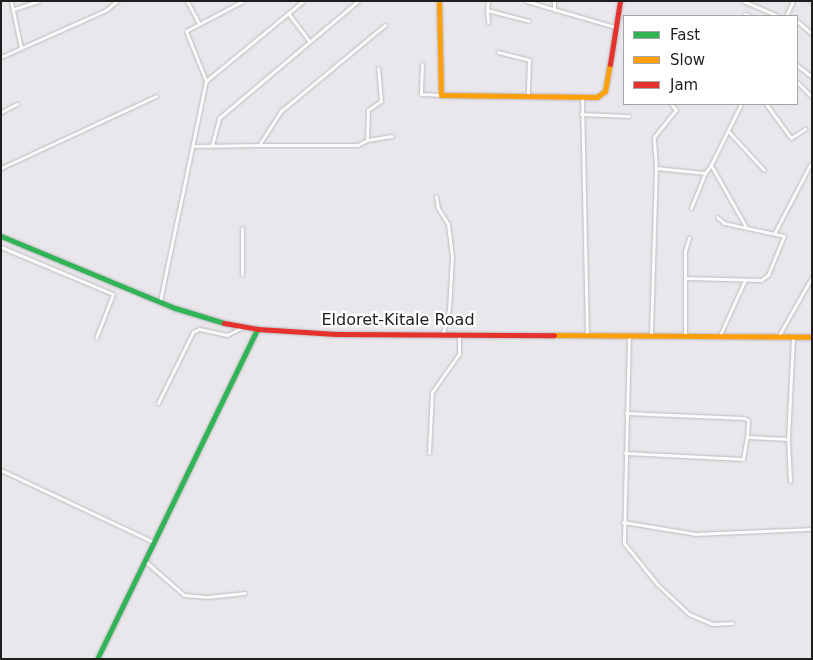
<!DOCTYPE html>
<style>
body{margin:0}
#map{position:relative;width:813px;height:660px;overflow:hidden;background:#e9e6ec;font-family:"DejaVu Sans",sans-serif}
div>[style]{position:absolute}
.roads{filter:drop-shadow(0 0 1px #bcbbbe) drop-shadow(0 0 1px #bcbbbe)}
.street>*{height:3px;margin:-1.5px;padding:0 1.5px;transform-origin:1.5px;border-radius:1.5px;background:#fcfbfc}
.fast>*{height:5px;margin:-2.5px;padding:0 2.5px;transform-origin:2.5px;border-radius:2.5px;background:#30b455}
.slow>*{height:5px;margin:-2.5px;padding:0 2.5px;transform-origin:2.5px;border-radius:2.5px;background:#ff9f0a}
.jam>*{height:5px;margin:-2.5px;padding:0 2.5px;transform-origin:2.5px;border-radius:2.5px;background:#e5322d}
span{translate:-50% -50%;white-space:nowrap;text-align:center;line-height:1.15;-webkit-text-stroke:4.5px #fff;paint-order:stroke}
.street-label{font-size:16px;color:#1e1e1e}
.frame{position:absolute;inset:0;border:2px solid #1e1e1e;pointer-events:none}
.legend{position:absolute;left:623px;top:15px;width:175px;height:90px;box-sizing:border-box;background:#fff;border:1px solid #a5a5a5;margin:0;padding:6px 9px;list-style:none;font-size:15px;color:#1e1e1e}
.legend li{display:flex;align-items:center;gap:10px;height:25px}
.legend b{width:25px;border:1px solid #a5a5a5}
</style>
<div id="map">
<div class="roads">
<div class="street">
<i style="left:11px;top:1px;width:48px;rotate:78deg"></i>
<i style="left:187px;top:1px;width:24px;rotate:62deg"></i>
<i style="left:488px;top:1px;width:9px;rotate:96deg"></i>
<i style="left:487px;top:10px;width:43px;rotate:14.7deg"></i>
<i style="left:526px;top:1px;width:93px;rotate:16.3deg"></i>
<i style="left:743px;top:1px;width:38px;rotate:23deg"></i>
<i style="left:810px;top:1px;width:2px;rotate:27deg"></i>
<i style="left:14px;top:9px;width:25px;rotate:-18deg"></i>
<i style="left:487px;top:10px;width:12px;rotate:85deg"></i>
<i style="left:554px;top:10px;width:9px;rotate:-90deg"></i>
<i style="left:288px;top:13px;width:35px;rotate:53deg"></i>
<i style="left:745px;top:14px;width:5px;rotate:22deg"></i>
<i style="left:786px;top:16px;width:17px;rotate:-65deg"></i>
<i style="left:797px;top:21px;width:20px;rotate:41deg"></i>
<i style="left:498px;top:52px;width:32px;rotate:14deg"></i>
<i style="left:529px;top:60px;width:35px;rotate:92deg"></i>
<i style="left:1px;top:57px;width:115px;rotate:-24.1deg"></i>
<i style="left:106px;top:10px;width:14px;rotate:-39deg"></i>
<i style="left:422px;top:64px;width:30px;rotate:92deg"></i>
<i style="left:421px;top:94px;width:20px;rotate:3deg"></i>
<i style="left:797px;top:65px;width:19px;rotate:39deg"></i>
<i style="left:206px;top:81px;width:126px;rotate:-39.5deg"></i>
<i style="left:797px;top:82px;width:21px;rotate:45deg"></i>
<i style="left:582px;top:97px;width:237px;rotate:88.8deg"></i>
<i style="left:741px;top:104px;width:68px;rotate:116.2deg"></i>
<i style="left:711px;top:165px;width:71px;rotate:60.6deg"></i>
<i style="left:766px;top:104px;width:42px;rotate:53.7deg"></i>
<i style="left:791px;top:138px;width:17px;rotate:-33deg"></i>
<i style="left:1px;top:112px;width:18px;rotate:-27deg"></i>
<i style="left:581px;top:114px;width:48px;rotate:2.4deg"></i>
<i style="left:728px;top:131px;width:53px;rotate:47.3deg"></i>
<i style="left:367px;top:140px;width:30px;rotate:-88deg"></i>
<i style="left:368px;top:110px;width:16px;rotate:-35deg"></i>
<i style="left:381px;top:101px;width:33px;rotate:-95deg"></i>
<i style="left:212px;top:145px;width:28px;rotate:-75deg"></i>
<i style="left:219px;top:118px;width:182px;rotate:-40.1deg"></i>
<i style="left:259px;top:145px;width:99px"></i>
<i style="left:358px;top:145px;width:10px;rotate:-29deg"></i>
<i style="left:367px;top:140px;width:25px;rotate:-9deg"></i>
<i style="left:193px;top:146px;width:66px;rotate:-0.9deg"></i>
<i style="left:259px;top:145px;width:40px;rotate:-57.1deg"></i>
<i style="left:281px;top:111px;width:135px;rotate:-39.6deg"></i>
<i style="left:1px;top:168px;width:171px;rotate:-24.9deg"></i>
<i style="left:656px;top:168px;width:49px;rotate:5.8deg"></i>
<i style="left:705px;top:173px;width:10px;rotate:-53deg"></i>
<i style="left:436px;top:196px;width:12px;rotate:81deg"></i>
<i style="left:438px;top:208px;width:19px;rotate:58deg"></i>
<i style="left:448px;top:224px;width:33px;rotate:83deg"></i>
<i style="left:452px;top:257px;width:52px;rotate:93.3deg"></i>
<i style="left:449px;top:309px;width:25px;rotate:104deg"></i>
<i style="left:691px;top:208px;width:38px;rotate:-68deg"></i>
<i style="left:775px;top:232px;width:76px;rotate:-62.4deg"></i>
<i style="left:1px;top:247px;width:121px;rotate:22.8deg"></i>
<i style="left:113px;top:294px;width:47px;rotate:111.1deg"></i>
<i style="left:242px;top:274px;width:46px;rotate:-90deg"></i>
<i style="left:686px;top:278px;width:75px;rotate:1.5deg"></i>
<i style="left:761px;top:280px;width:9px;rotate:-36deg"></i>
<i style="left:768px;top:275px;width:42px;rotate:-67.7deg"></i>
<i style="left:784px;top:236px;width:61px;rotate:-167.8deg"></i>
<i style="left:724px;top:223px;width:9px;rotate:-139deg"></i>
<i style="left:160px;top:301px;width:225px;rotate:-78.2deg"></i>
<i style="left:206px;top:81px;width:54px;rotate:-111.8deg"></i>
<i style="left:186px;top:31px;width:64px;rotate:-27.8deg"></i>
<i style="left:651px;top:334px;width:166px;rotate:-88.3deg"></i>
<i style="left:656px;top:168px;width:31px;rotate:-94deg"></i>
<i style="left:654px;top:137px;width:35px;rotate:-51deg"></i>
<i style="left:676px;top:110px;width:8px;rotate:-130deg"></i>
<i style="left:629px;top:335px;width:208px;rotate:91.4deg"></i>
<i style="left:624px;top:543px;width:53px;rotate:51.2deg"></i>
<i style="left:657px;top:584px;width:44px;rotate:43.2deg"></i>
<i style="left:689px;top:614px;width:25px;rotate:23deg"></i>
<i style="left:712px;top:624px;width:20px;rotate:-3deg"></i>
<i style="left:685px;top:335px;width:84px;rotate:-90deg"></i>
<i style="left:685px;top:251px;width:14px;rotate:-73deg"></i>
<i style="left:720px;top:335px;width:60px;rotate:-65.6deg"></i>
<i style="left:778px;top:337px;width:69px;rotate:-60.5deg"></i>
<i style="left:158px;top:403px;width:79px;rotate:-63.8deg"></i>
<i style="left:193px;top:332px;width:7px;rotate:-27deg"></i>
<i style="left:199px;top:329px;width:29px;rotate:12deg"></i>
<i style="left:227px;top:335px;width:16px;rotate:-27deg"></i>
<i style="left:626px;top:413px;width:118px;rotate:2.4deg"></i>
<i style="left:744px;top:418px;width:4px;rotate:27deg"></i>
<i style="left:748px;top:420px;width:17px;rotate:93deg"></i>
<i style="left:429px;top:453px;width:61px;rotate:-87.2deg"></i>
<i style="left:432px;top:392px;width:47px;rotate:-54.6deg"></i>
<i style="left:459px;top:354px;width:18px;rotate:-90deg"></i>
<i style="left:625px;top:453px;width:118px;rotate:2.9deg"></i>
<i style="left:743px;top:459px;width:22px;rotate:-80deg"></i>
<i style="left:747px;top:437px;width:41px;rotate:2.8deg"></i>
<i style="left:1px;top:470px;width:168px;rotate:25.3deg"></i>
<i style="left:790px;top:481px;width:42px;rotate:-92.7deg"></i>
<i style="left:788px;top:439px;width:101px;rotate:-87.2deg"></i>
<i style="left:623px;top:522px;width:74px;rotate:9.3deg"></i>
<i style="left:696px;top:534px;width:116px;rotate:-2.5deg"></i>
<i style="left:145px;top:561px;width:52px;rotate:41.1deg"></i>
<i style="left:184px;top:595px;width:23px;rotate:5deg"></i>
<i style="left:207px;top:597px;width:38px;rotate:-6deg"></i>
</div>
<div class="fast">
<i style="left:1px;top:236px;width:188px;rotate:22.5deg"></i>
<i style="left:175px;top:308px;width:51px;rotate:17deg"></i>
<i style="left:97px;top:659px;width:367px;rotate:-64.1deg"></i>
</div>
<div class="slow">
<i style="left:439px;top:1px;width:94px;rotate:88.8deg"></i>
<i style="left:441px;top:95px;width:156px;rotate:0.7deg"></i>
<i style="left:597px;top:97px;width:10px;rotate:-37deg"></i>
<i style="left:605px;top:91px;width:27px;rotate:-80deg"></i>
<i style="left:554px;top:335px;width:258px;rotate:0.4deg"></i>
</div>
<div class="jam">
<i style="left:610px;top:64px;width:64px;rotate:-81deg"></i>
<i style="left:224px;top:323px;width:34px;rotate:10deg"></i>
<i style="left:257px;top:329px;width:79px;rotate:3.6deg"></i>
<i style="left:336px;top:334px;width:218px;rotate:0.3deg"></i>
</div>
</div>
<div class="street-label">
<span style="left:398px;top:320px">Eldoret-Kitale Road</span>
</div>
<div class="frame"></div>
<ul class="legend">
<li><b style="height:6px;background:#30b455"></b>Fast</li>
<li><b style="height:6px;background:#ff9f0a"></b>Slow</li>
<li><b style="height:6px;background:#e5322d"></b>Jam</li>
</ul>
</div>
